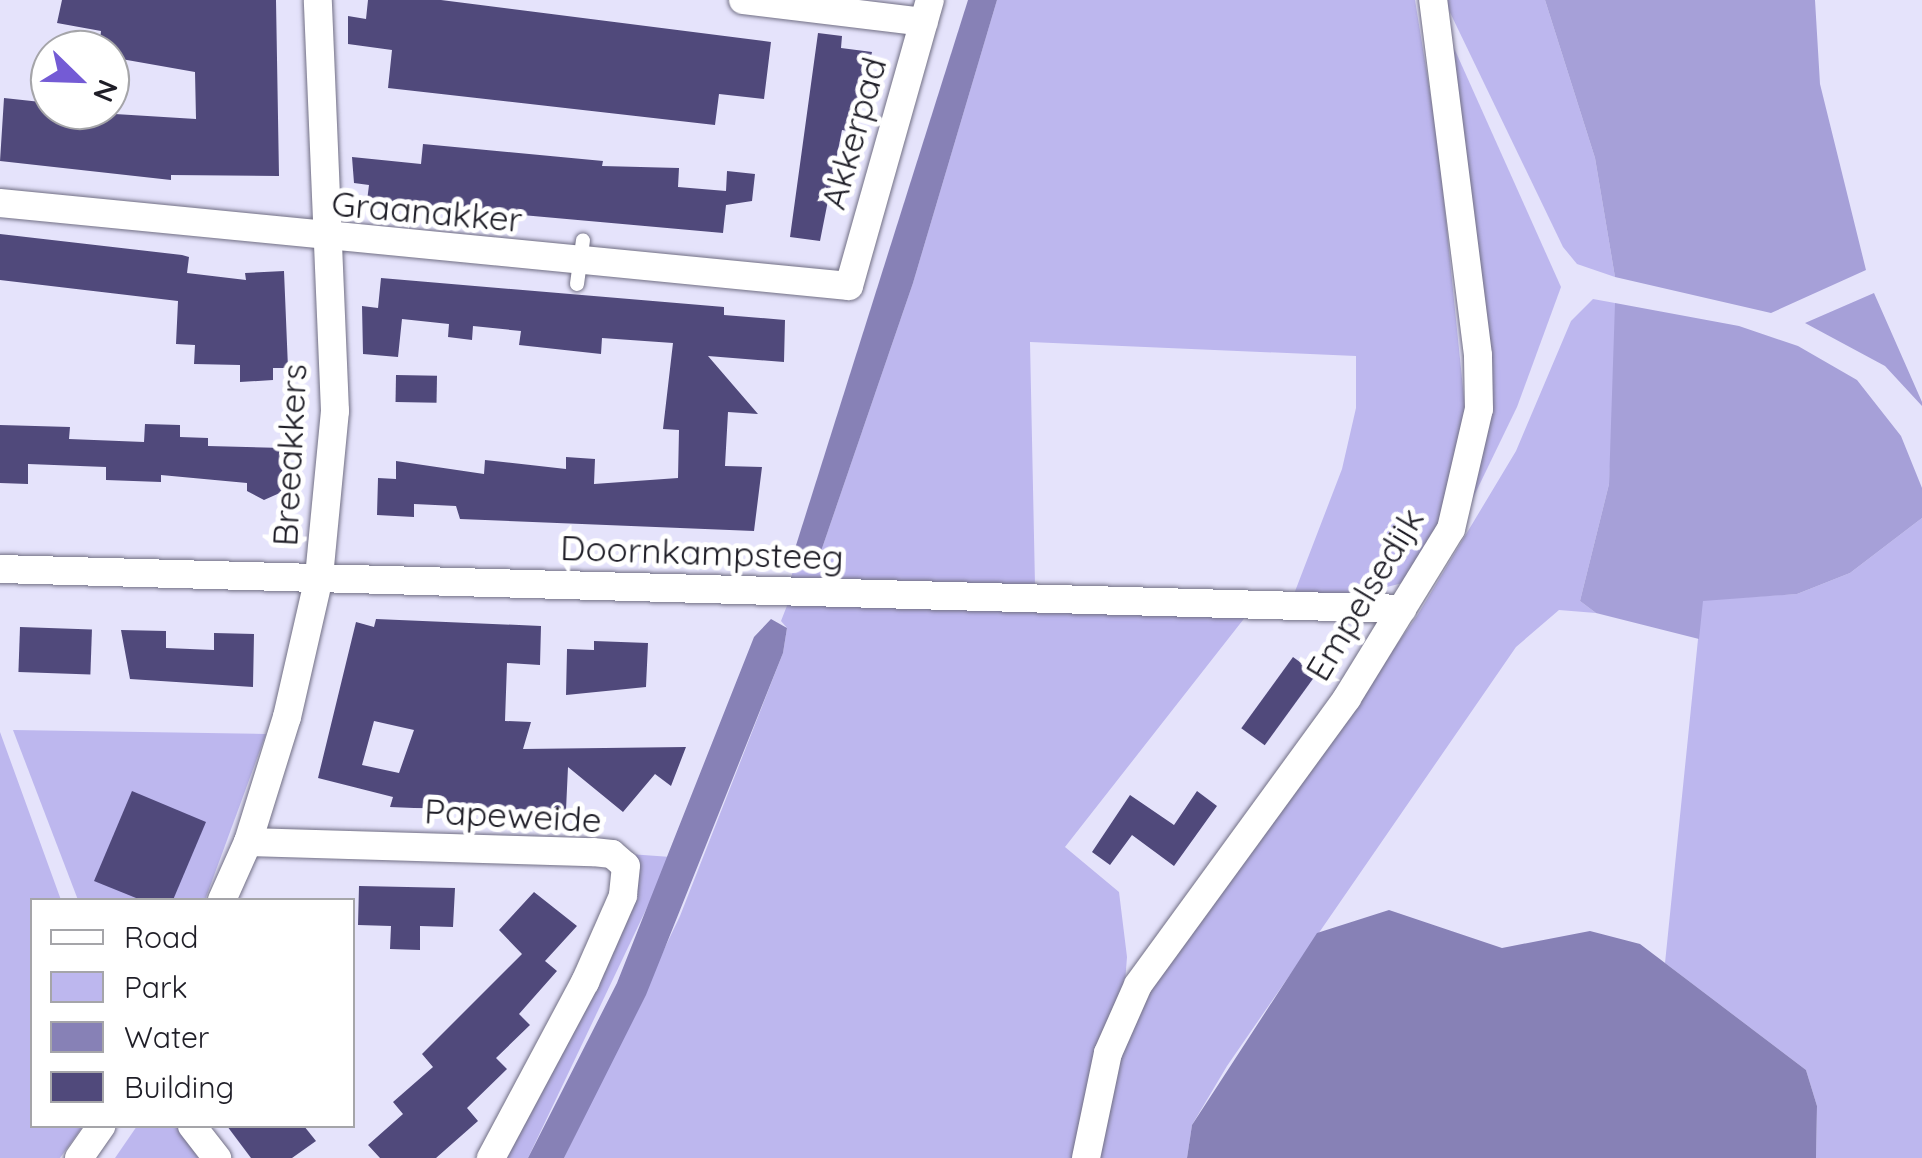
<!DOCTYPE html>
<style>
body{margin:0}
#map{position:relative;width:1922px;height:1158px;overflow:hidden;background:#e5e3fb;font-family:Quicksand,sans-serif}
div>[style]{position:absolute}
.green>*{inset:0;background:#bdb7ee}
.forest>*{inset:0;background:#a6a0d8}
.water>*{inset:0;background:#8781b6}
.building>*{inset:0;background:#50497b;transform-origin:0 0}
.roads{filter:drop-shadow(0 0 2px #716f84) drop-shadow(0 0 2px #716f84)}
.service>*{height:14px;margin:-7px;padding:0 7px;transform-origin:7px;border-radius:7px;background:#fff}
.minor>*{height:28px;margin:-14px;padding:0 14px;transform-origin:14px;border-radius:14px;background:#fff}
span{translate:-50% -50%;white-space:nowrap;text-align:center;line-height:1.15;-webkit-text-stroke:10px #fff;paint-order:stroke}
.street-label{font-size:35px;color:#1f1e27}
.legend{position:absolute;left:30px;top:898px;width:325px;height:230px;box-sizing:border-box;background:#fff;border:2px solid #a5a5a9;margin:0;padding:12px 18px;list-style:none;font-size:30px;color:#1f1e27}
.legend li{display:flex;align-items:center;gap:20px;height:50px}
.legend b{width:50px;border:2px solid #a5a5a9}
.north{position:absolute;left:30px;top:30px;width:100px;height:100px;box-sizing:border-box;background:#fff;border:2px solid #a5a5a9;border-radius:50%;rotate:113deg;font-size:28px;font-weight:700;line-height:40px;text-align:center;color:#1f1e27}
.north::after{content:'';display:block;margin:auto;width:35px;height:45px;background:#745bd5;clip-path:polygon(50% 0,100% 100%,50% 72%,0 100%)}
</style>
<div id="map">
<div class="green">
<i style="clip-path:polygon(997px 0,1415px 0,1438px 142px,1465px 408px,1438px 524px,1403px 583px,1354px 595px,1294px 594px,1342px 469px,1356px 408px,1356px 356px,1030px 342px,1035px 585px,790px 580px,797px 560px,817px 563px,913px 283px)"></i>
<i style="clip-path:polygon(1444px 0,1545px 0,1595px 158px,1615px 277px,1577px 264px,1563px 247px)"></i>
<i style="clip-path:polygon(1450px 39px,1561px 287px,1517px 407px,1472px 500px)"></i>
<i style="clip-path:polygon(1593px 299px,1615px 303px,1618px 322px,1609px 484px,1580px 601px,1596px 613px,1559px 610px,1516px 647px,1227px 1066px,1192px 1125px,1187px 1158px,1099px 1158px,1113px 1070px,1146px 997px,1417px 616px,1516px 451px,1571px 321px)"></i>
<i style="clip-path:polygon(1922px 518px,1922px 1158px,1816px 1158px,1817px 1106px,1806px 1070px,1665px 963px,1702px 600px,1797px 594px,1850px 573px)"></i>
<i style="clip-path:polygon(790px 598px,1250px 611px,1065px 847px,1119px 892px,1127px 957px,1124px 996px,1079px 1158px,564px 1158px,680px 916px,783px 653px,787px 628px,781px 621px)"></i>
<i style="clip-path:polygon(13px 730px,266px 734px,205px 900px,78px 900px)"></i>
<i style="clip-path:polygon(0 732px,61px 900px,32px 900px,32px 1126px,83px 1126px,60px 1158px,0 1158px)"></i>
<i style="clip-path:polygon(629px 854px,671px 857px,528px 1158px,503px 1158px)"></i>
<i style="clip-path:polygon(137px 1126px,177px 1126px,198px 1158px,115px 1158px)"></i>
</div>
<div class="forest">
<i style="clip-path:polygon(1545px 0,1815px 0,1820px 84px,1866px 270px,1771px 313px,1615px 277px,1595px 158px)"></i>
<i style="clip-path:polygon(1874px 293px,1922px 402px,1922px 406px,1885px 366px,1805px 323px)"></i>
<i style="clip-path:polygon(1615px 303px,1739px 326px,1798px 346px,1857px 380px,1901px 436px,1922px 488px,1922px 518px,1850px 573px,1797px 594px,1703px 601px,1699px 639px,1596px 613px,1580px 601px,1609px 484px)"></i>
</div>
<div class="water">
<i style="clip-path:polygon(968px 0,997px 0,913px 283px,817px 563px,803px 563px,792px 558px)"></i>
<i style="clip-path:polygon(771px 619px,787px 628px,783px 653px,646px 995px,564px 1158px,528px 1158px,617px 983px,754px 637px)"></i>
<i style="clip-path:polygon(1389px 910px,1502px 948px,1590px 931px,1640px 944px,1806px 1070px,1817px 1106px,1816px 1158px,1187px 1158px,1192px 1125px,1317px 933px)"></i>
</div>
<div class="building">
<i style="clip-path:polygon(62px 0,276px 0,279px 176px,171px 175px,171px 180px,0 161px,4px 98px,50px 103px,50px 110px,196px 119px,195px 72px,110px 57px,110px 50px,99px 50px,101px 31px,57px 23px)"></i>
<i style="clip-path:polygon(368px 0,441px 0,771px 42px,764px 99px,719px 94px,715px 125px,388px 88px,392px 50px,348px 44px,348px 16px,366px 19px)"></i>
<i style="clip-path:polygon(818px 33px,842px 36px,841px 48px,872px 52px,854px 132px,842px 130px,820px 241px,790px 237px)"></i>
<i style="clip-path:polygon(423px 144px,603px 161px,602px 166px,679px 168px,678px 187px,726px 191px,727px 171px,755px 174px,752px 201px,726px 205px,723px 233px,367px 201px,369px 185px,354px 183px,352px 157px,421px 164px)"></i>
<i style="clip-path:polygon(0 234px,182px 255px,189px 257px,187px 273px,246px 280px,245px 273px,284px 271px,288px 368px,273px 368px,273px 380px,240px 382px,240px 365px,194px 364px,195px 345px,176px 344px,178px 301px,0 280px)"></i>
<i style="clip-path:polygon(381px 278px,724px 307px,724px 315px,785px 320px,784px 362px,708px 356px,758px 414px,728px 412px,725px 466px,762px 467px,754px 531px,460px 519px,456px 506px,414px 504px,414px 517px,377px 515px,378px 478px,396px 479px,396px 461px,484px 474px,485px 460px,566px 469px,566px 457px,595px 459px,594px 484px,678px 478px,679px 430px,663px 429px,673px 343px,602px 338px,601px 354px,519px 345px,521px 331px,473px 326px,472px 340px,448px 337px,449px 324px,402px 319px,398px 357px,363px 354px,362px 306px,378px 308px)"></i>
<i style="left:396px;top:375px;width:41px;height:27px;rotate:1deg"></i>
<i style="clip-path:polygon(145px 424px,180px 425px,180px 437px,208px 438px,208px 446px,283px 448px,282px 492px,264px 500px,247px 491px,247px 483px,161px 475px,161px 482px,106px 480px,106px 467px,28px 464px,28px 484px,0 483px,0 425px,70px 427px,69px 439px,144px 442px)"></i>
<i style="clip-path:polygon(evenodd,376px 619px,541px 626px,540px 665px,507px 663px,505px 721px,531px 722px,523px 749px,686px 747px,671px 786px,655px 774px,623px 812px,568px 767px,566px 810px,414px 808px,390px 807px,393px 797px,318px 778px,356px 622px,374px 627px,376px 619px,374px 721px,414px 730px,399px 773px,362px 765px,374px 721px)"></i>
<i style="left:20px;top:627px;width:72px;height:45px;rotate:2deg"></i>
<i style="clip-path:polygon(121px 630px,166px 631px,166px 648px,214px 650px,214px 633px,254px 634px,253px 687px,130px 679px)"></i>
<i style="clip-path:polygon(594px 641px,648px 643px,646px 687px,566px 695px,567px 649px,594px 650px)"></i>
<i style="left:1293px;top:657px;width:29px;height:88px;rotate:36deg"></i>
<i style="clip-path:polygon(132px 791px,206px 822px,173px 900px,141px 900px,94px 881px)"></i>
<i style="clip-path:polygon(1197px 791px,1217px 806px,1174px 866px,1132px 835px,1110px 865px,1092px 852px,1130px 795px,1174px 825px)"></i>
<i style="clip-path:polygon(359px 886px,455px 888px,453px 927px,420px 926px,420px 950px,390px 949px,391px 926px,358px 925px)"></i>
<i style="clip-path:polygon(534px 892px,577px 926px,545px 961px,557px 971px,519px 1014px,530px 1025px,496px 1058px,507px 1069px,467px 1108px,478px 1121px,436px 1158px,380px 1158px,368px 1145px,403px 1114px,393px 1102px,433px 1067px,422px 1054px,522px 954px,499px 930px)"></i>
<i style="clip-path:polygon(227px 1126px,304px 1126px,316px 1141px,292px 1158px,251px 1158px)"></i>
</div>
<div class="roads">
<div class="service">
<i style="left:577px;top:284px;width:44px;rotate:-82.2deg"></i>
</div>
<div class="minor">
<i style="left:743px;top:0;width:182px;rotate:6.9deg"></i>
<i style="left:0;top:203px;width:853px;rotate:5.58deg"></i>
<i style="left:849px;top:286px;width:297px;rotate:-74.2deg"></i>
<i style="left:0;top:569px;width:1403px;rotate:1.63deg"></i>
<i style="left:248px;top:842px;width:345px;rotate:1.7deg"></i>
<i style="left:593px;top:852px;width:19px;rotate:6deg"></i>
<i style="left:612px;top:854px;width:18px;rotate:41deg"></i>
<i style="left:626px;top:866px;width:30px;rotate:96deg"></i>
<i style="left:623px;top:896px;width:94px;rotate:113.8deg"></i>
<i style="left:585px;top:982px;width:200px;rotate:118.1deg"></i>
<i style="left:222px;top:900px;width:64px;rotate:-65.9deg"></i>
<i style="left:248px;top:842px;width:131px;rotate:-72.7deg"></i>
<i style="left:287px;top:717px;width:144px;rotate:-77.1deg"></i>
<i style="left:319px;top:577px;width:167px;rotate:-84.5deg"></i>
<i style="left:335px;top:411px;width:411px;rotate:-92.4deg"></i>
<i style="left:192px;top:1126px;width:41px;rotate:52deg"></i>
<i style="left:79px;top:1158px;width:39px;rotate:-55deg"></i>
<i style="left:1086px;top:1158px;width:107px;rotate:-78.2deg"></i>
<i style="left:1108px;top:1053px;width:74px;rotate:-66.2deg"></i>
<i style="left:1138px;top:985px;width:355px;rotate:-53.9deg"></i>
<i style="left:1347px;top:698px;width:198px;rotate:-58.4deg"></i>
<i style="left:1451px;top:529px;width:123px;rotate:-76.9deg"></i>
<i style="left:1479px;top:409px;width:54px;rotate:-91.1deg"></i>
<i style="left:1478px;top:355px;width:358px;rotate:-97.2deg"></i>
</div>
</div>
<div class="street-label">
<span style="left:853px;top:133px;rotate:-74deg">Akkerpad</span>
<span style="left:427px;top:211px;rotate:5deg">Graanakker</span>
<span style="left:289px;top:455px;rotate:-87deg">Breeakkers</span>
<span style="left:702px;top:552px;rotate:2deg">Doornkampsteeg</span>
<span style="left:1364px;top:594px;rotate:-59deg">Empelsedijk</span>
<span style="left:513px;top:815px;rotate:3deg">Papeweide</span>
</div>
<ul class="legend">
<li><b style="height:12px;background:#fff"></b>Road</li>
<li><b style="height:28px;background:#bdb7ee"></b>Park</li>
<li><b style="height:28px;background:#8781b6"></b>Water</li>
<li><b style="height:28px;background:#50497b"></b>Building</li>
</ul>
<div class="north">N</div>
</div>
